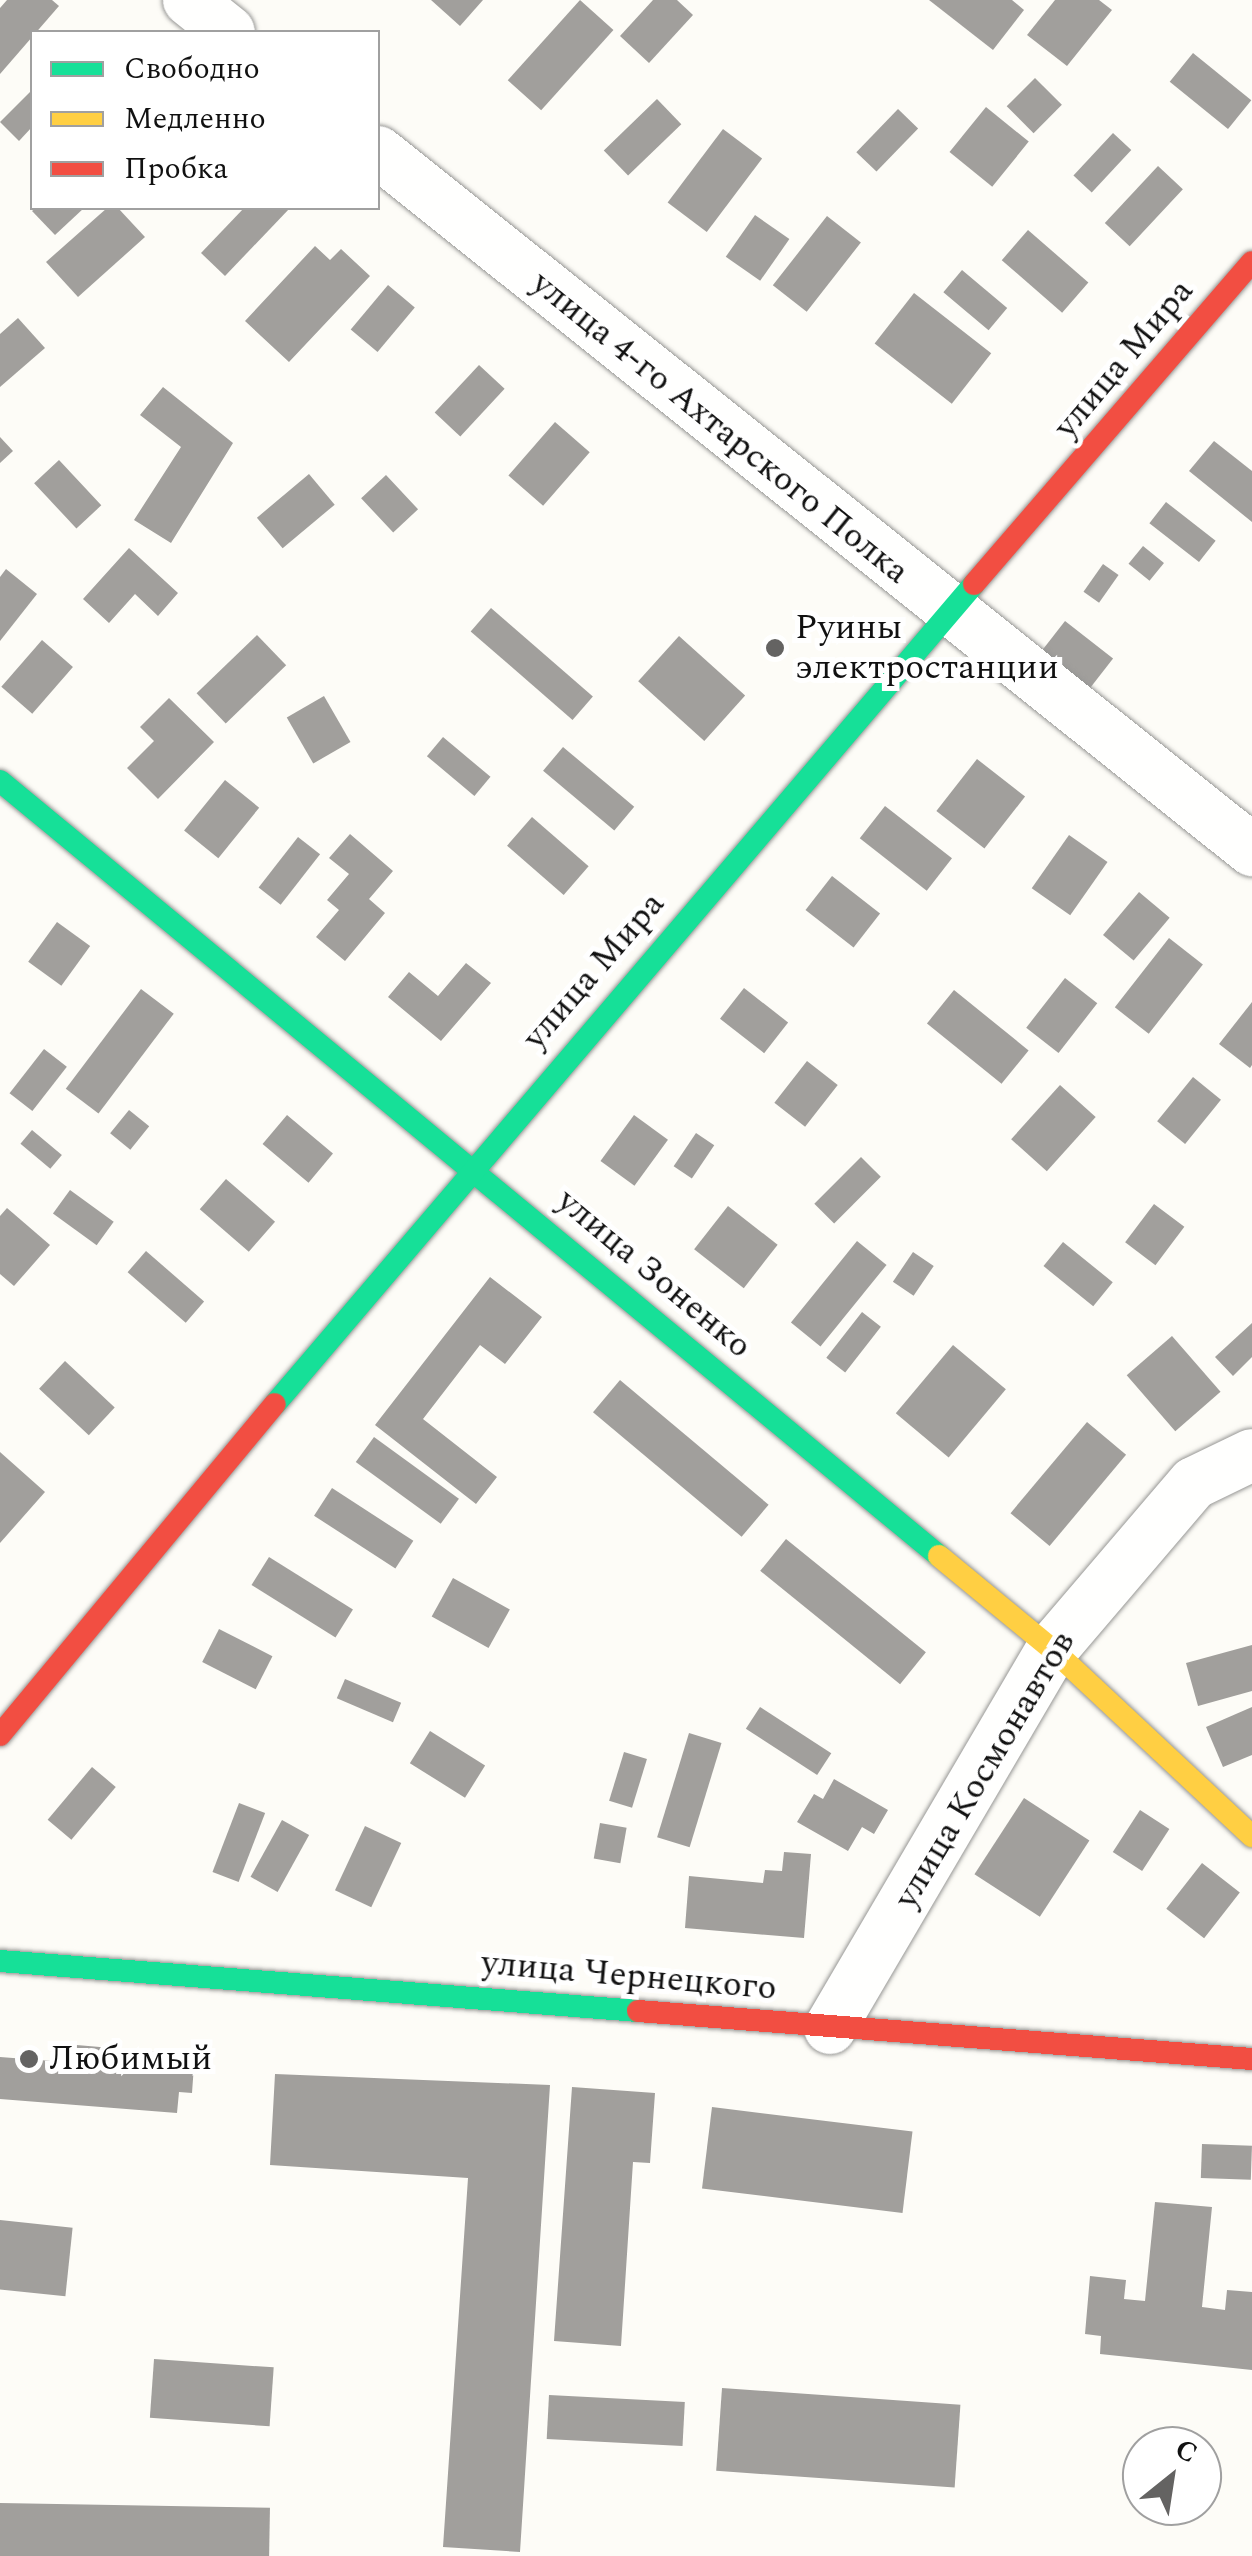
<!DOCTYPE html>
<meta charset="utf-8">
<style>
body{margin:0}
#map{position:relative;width:1252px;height:2556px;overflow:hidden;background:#fdfcf7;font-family:Spectral,serif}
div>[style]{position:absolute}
.building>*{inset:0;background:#a19f9c;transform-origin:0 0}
.roads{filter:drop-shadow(0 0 2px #979795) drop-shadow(0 0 2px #979795)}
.street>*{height:52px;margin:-26px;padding:0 26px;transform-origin:26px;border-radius:26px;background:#fffffe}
.fast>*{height:22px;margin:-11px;padding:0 11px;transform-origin:11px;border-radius:11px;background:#16e098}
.slow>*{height:22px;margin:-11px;padding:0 11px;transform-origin:11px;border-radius:11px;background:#ffcf43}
.jam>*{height:22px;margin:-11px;padding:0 11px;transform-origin:11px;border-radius:11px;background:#f24e42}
.dots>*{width:28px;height:28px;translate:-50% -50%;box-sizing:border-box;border:5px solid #fff;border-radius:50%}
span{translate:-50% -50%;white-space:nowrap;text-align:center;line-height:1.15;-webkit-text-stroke:10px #fff;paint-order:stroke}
.street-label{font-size:35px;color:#111}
.poi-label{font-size:35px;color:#111}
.left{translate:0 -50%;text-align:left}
.legend{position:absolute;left:30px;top:30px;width:350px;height:180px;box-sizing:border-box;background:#fff;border:2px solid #a0a0a0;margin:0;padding:12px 18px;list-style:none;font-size:30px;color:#111}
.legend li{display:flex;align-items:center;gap:20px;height:50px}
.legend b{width:50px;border:2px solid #a0a0a0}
.north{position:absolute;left:1122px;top:2426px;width:100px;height:100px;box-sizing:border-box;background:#fff;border:2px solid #a0a0a0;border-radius:50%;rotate:30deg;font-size:28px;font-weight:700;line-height:40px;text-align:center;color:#111}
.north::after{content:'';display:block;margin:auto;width:35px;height:45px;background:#646362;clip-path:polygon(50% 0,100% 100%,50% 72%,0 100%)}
</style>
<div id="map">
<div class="building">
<i style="clip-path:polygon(7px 0,52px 0,59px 6px,0 74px,0 8px)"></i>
<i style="clip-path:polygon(431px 0,483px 0,460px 26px)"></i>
<i style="left:580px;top:0;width:45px;height:108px;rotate:42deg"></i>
<i style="clip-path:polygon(653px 0,677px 0,693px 15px,649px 63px,620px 36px)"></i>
<i style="clip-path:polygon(929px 0,1012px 0,1024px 10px,993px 50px)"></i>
<i style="clip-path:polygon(1055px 0,1099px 0,1112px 10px,1067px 66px,1027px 35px)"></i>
<i style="left:1193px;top:53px;width:75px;height:37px;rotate:39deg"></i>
<i style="left:1035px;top:78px;width:38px;height:40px;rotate:45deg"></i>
<i style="clip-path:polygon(32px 90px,32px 127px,19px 141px,0 122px)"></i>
<i style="left:657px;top:99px;width:35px;height:74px;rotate:46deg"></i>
<i style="left:986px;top:107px;width:55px;height:58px;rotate:39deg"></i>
<i style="left:898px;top:109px;width:28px;height:60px;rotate:44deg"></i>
<i style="left:723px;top:129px;width:49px;height:92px;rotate:37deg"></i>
<i style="left:1113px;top:133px;width:25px;height:58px;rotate:43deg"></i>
<i style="left:1158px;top:166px;width:34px;height:78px;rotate:43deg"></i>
<i style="clip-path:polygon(36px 208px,84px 208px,55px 235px,32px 211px)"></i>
<i style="clip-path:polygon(107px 208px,118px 208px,145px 237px,78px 297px,46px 262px)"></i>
<i style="clip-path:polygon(244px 208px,290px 208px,225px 276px,201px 253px)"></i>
<i style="left:755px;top:215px;width:42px;height:51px;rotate:35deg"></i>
<i style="left:827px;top:216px;width:43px;height:88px;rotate:38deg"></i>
<i style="left:1028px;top:230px;width:80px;height:40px;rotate:41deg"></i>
<i style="clip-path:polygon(315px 246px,330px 260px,341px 249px,370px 276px,289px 362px,245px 321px)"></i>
<i style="left:962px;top:270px;width:59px;height:29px;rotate:40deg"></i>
<i style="left:388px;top:285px;width:35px;height:58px;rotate:40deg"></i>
<i style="left:914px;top:293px;width:98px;height:64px;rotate:38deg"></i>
<i style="clip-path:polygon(18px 318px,45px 348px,0 387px,0 334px)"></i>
<i style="left:479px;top:365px;width:35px;height:65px;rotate:43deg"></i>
<i style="clip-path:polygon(163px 387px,233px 443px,171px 543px,134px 520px,181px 447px,140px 415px)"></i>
<i style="left:555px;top:422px;width:46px;height:71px;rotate:41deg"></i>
<i style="clip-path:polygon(0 437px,13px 451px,0 463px)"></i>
<i style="clip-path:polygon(1214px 441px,1252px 471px,1252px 522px,1189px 471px)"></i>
<i style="left:59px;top:460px;width:62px;height:34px;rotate:47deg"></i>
<i style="left:309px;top:474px;width:40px;height:68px;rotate:50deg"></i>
<i style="left:386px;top:475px;width:47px;height:34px;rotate:47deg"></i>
<i style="left:1166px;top:502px;width:63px;height:27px;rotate:38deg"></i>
<i style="left:1143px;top:546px;width:27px;height:23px;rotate:39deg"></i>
<i style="clip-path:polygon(129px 548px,178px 593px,158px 616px,135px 594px,109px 623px,83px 599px)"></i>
<i style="left:1103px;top:564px;width:19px;height:34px;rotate:35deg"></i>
<i style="clip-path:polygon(6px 569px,37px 594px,0 641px,0 577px)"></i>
<i style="left:491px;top:608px;width:135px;height:31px;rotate:41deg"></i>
<i style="left:1065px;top:621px;width:61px;height:56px;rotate:38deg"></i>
<i style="left:257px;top:635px;width:42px;height:84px;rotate:46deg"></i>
<i style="left:679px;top:636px;width:89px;height:61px;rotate:42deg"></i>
<i style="left:42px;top:640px;width:41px;height:62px;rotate:41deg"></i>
<i style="left:324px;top:696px;width:53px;height:43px;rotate:60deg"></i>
<i style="clip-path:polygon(169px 698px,214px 742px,158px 799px,127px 768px,154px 741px,140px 727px)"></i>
<i style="left:443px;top:737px;width:62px;height:25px;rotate:40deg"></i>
<i style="left:563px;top:747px;width:93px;height:31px;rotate:40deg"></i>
<i style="left:977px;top:759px;width:61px;height:66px;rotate:38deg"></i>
<i style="left:225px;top:780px;width:44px;height:65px;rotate:39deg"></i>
<i style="left:885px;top:806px;width:85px;height:41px;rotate:38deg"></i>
<i style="left:532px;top:817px;width:75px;height:38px;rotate:41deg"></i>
<i style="clip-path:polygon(350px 834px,393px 871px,369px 899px,385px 913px,345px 961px,316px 937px,339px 910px,327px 900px,349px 874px,329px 858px)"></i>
<i style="left:1069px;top:835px;width:47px;height:65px;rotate:35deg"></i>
<i style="left:298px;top:837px;width:28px;height:64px;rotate:38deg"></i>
<i style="left:832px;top:876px;width:61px;height:43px;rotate:38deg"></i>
<i style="left:1139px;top:892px;width:40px;height:56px;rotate:40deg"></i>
<i style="left:57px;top:922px;width:41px;height:49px;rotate:36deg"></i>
<i style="left:1169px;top:938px;width:43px;height:88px;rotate:38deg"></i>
<i style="clip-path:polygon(466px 963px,491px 983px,441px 1041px,388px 997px,409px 972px,438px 996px)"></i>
<i style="left:1065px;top:978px;width:41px;height:63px;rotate:38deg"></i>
<i style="left:744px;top:988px;width:56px;height:39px;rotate:38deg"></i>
<i style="left:141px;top:989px;width:41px;height:125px;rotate:37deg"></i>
<i style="left:954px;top:990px;width:96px;height:43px;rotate:39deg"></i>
<i style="clip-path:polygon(1252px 1002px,1252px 1065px,1250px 1068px,1219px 1044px)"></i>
<i style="left:44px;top:1049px;width:29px;height:56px;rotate:38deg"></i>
<i style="left:807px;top:1061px;width:39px;height:53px;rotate:38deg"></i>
<i style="left:1193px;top:1077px;width:36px;height:57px;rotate:39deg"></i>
<i style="left:1060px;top:1085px;width:48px;height:73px;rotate:42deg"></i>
<i style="left:129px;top:1110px;width:26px;height:30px;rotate:39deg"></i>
<i style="left:287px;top:1115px;width:60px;height:38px;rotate:40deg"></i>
<i style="left:634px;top:1115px;width:42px;height:57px;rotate:36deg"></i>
<i style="left:32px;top:1130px;width:39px;height:18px;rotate:40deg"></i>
<i style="left:696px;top:1133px;width:22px;height:40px;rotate:34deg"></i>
<i style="left:861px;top:1157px;width:28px;height:66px;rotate:45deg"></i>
<i style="left:226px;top:1179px;width:65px;height:40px;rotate:41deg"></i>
<i style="left:70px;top:1190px;width:54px;height:29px;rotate:36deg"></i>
<i style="left:1154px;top:1204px;width:38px;height:48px;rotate:37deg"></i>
<i style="left:728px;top:1206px;width:63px;height:55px;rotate:38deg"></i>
<i style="clip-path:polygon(7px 1208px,50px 1245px,14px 1286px,0 1274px,0 1216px)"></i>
<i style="left:857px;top:1241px;width:38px;height:105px;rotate:39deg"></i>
<i style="left:1063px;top:1242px;width:64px;height:31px;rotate:39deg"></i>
<i style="left:146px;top:1251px;width:77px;height:28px;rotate:41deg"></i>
<i style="left:913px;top:1252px;width:25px;height:36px;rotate:34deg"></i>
<i style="clip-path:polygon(490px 1277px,542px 1317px,505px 1364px,480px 1345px,423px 1419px,497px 1477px,476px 1504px,375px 1425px)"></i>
<i style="left:862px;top:1312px;width:24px;height:58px;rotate:38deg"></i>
<i style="clip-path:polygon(1252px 1323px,1252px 1357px,1233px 1376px,1215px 1357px)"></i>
<i style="left:1172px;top:1336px;width:74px;height:60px;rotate:49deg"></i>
<i style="left:953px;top:1345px;width:69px;height:89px;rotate:40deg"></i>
<i style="left:65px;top:1361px;width:68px;height:38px;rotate:43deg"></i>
<i style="left:620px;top:1380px;width:194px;height:42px;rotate:40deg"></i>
<i style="left:1087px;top:1422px;width:51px;height:119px;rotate:40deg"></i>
<i style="left:374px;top:1437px;width:105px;height:31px;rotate:36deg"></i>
<i style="clip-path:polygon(0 1452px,45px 1492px,0 1543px)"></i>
<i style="left:332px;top:1488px;width:97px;height:33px;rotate:33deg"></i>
<i style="left:786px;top:1539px;width:180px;height:41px;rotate:39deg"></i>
<i style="left:269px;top:1557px;width:99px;height:33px;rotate:32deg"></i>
<i style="left:453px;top:1578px;width:65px;height:44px;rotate:29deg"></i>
<i style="left:219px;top:1629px;width:60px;height:37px;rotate:27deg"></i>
<i style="clip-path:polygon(1252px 1645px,1252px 1691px,1198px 1706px,1186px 1663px)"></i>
<i style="left:345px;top:1679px;width:61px;height:21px;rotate:23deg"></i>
<i style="left:760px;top:1707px;width:85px;height:26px;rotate:33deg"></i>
<i style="clip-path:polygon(1252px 1707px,1252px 1755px,1223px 1767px,1206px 1727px)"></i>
<i style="left:430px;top:1731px;width:65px;height:38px;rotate:32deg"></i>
<i style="left:689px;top:1733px;width:34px;height:109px;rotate:17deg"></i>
<i style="left:624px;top:1752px;width:24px;height:51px;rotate:17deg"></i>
<i style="left:92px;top:1767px;width:31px;height:69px;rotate:40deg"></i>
<i style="clip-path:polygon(834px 1779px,888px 1810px,874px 1834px,862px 1827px,848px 1851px,797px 1822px,814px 1794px,823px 1799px)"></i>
<i style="left:1024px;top:1798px;width:78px;height:91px;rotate:33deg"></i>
<i style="left:239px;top:1803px;width:28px;height:74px;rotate:21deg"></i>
<i style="left:1140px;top:1810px;width:35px;height:50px;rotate:33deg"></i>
<i style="left:282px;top:1820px;width:31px;height:65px;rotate:29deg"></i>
<i style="left:600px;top:1823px;width:27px;height:36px;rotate:10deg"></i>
<i style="left:365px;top:1826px;width:40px;height:71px;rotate:25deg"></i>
<i style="clip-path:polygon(784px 1852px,811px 1854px,804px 1938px,685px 1928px,689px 1876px,763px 1883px,765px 1870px,782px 1871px)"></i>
<i style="left:1202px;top:1863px;width:48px;height:58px;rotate:38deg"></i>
<i style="clip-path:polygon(53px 2043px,182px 2054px,181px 2064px,194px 2065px,192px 2093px,179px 2092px,177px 2113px,0 2099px,0 2057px,52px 2061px)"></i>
<i style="clip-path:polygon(275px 2074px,550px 2085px,520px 2552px,443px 2547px,468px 2178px,270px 2165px)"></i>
<i style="clip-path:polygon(572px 2087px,655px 2093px,650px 2163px,633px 2162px,621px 2346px,554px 2341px)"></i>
<i style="left:712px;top:2107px;width:202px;height:82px;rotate:7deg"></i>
<i style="left:1202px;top:2144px;width:50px;height:34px;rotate:2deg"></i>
<i style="clip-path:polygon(1155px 2202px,1212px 2207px,1202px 2307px,1225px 2310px,1227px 2290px,1252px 2292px,1252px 2370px,1100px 2354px,1101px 2336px,1085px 2334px,1090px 2276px,1126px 2280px,1124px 2299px,1145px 2301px)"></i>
<i style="left:0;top:2220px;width:73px;height:69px;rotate:6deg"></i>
<i style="left:154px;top:2359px;width:120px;height:59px;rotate:4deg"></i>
<i style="left:722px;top:2388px;width:239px;height:83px;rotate:4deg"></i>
<i style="left:549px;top:2395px;width:136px;height:44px;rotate:3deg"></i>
<i style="left:0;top:2503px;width:270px;height:53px;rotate:1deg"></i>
</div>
<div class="roads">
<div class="street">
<i style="left:189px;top:0;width:51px;rotate:38.7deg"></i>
<i style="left:378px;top:152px;width:1119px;rotate:38.61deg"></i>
<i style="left:830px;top:2028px;width:439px;rotate:-59.6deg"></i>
<i style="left:1052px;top:1649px;width:218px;rotate:-49.5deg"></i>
<i style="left:1194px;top:1483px;width:64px;rotate:-25.8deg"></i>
</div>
<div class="fast">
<i style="left:0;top:781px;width:1218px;rotate:39.53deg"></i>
<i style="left:275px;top:1404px;width:1077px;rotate:-49.55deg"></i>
<i style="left:0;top:1961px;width:640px;rotate:4.48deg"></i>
</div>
<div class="slow">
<i style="left:939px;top:1556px;width:146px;rotate:39.5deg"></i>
<i style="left:1052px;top:1649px;width:274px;rotate:43.1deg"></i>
</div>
<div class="jam">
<i style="left:974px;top:584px;width:425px;rotate:-49.2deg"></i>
<i style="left:0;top:1735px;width:430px;rotate:-50.3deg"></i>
<i style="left:638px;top:2011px;width:616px;rotate:4.47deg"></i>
</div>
</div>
<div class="dots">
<i style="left:775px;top:648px;background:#646362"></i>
<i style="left:29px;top:2059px;background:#646362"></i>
</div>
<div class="street-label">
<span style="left:1124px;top:359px;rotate:-50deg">улица Мира</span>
<span style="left:720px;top:428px;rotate:39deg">улица 4-го Ахтарского Полка</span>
<span style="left:594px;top:971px;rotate:-49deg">улица Мира</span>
<span style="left:654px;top:1274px;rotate:40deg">улица Зоненко</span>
<span style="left:985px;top:1770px;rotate:-59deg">улица Космонавтов</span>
<span style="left:629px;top:1976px;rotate:5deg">улица Чернецкого</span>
</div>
<div class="poi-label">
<span class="left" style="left:795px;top:648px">Руины<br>электростанции</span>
<span class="left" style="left:49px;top:2059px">Любимый</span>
</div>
<ul class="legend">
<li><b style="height:12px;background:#16e098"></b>Свободно</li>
<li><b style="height:12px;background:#ffcf43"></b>Медленно</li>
<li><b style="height:12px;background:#f24e42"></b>Пробка</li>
</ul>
<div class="north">С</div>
</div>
